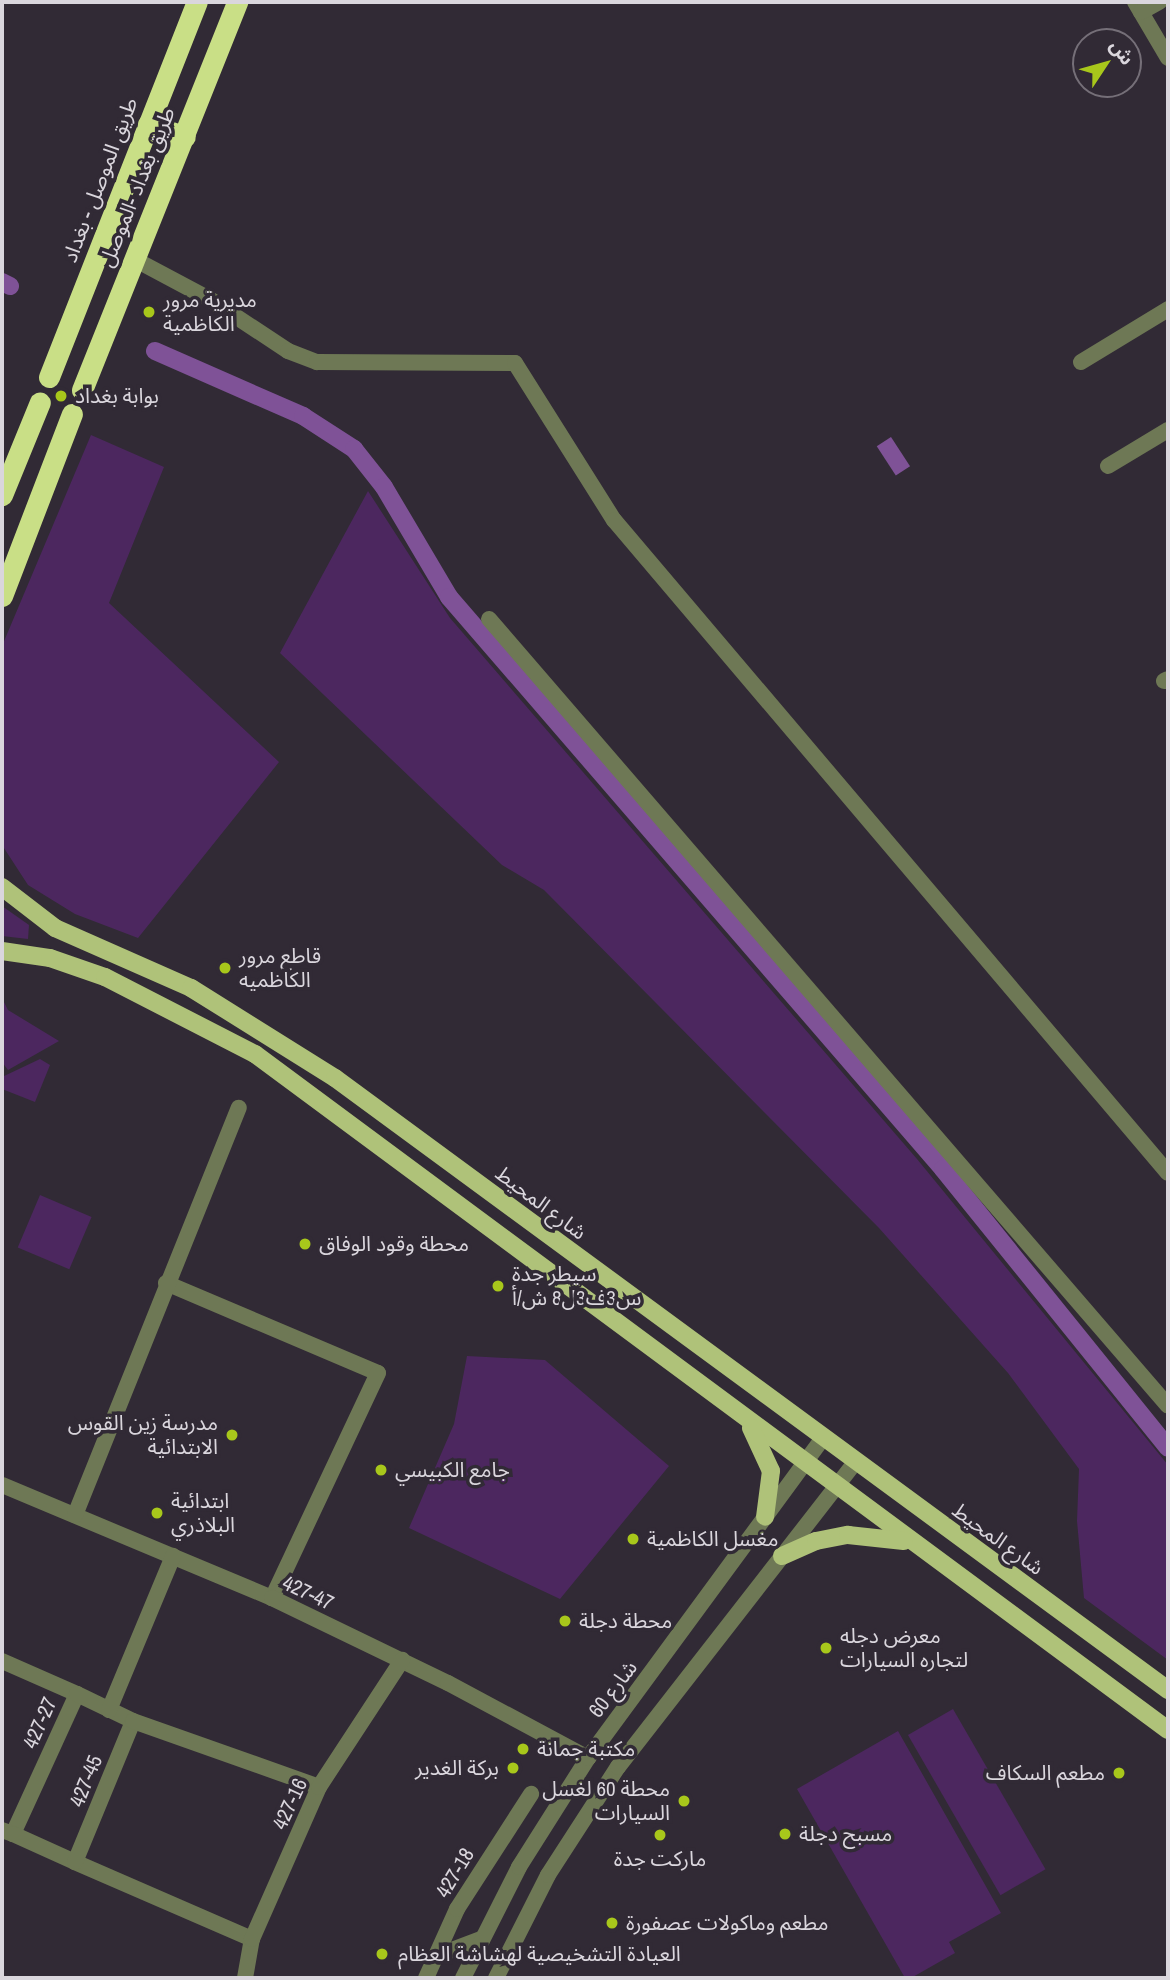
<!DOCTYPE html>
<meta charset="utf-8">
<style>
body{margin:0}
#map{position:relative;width:1170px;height:1980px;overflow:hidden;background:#312a35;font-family:"Archivo Narrow","Noto Sans Arabic",sans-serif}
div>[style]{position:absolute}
.green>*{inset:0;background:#4c275f;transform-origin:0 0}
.water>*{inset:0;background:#7f5297;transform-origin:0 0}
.canal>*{height:18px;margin:-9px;padding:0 9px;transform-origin:9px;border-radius:9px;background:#7f5297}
.minor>*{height:16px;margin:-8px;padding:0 8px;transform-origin:8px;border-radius:8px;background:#6e7855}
.major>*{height:18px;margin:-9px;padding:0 9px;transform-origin:9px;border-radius:9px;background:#afc279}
.highway>*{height:21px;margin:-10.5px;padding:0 10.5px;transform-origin:10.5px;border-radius:10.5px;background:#c9df86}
.dots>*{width:19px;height:19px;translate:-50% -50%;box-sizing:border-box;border:4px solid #312a35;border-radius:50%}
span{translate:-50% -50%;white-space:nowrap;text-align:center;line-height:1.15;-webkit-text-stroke:7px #312a35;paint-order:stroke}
.street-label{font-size:21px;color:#dad6dd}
.poi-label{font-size:21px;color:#dad6dd}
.left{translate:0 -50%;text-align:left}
.right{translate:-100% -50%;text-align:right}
.frame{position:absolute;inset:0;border:4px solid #dad6dd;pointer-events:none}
.north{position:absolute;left:1072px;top:28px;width:70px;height:70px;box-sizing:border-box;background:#312a35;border:2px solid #756f78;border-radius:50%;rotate:54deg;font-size:19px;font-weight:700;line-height:28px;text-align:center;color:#dad6dd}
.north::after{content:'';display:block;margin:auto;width:24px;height:32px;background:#a8c71b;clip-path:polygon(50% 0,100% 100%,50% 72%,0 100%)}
</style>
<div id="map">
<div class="green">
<i style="clip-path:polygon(91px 435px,164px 467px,109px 603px,279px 762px,138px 938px,75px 914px,28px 885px,2px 845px,2px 646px)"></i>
<i style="clip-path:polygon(368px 491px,450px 618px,917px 1159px,1168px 1465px,1168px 1660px,1084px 1598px,1077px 1521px,1079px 1469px,1008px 1373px,879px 1228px,544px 890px,502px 865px,280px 653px)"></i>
<i style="clip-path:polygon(2px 906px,29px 925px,28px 939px,2px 936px)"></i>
<i style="clip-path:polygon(2px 998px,8px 1010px,59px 1041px,8px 1070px,2px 1062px)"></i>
<i style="clip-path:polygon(40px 1059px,50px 1065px,35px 1102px,2px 1089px,2px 1077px)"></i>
<i style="left:40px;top:1195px;width:56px;height:57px;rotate:23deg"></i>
<i style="clip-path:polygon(467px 1356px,545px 1360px,669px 1466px,560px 1599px,409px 1528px,454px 1424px)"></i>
<i style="left:953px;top:1709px;width:185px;height:52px;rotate:60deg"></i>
<i style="clip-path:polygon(898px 1731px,1001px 1913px,949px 1942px,955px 1953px,911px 1978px,905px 1978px,797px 1789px)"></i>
</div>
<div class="water">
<i style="left:891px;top:437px;width:35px;height:17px;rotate:57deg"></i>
</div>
<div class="canal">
<i style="left:2px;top:282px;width:9px;rotate:27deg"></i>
<i style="left:155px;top:351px;width:162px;rotate:23.7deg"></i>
<i style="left:303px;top:416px;width:61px;rotate:32.9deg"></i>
<i style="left:354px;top:449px;width:48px;rotate:51.7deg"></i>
<i style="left:384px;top:487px;width:128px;rotate:59.4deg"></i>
<i style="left:449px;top:597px;width:756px;rotate:49.18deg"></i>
<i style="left:943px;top:1169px;width:358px;rotate:51.1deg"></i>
</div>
<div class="minor">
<i style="left:1135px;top:2px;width:65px;rotate:59.5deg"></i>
<i style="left:1141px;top:12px;width:21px;rotate:-29deg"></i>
<i style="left:134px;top:259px;width:87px;rotate:28deg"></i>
<i style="left:211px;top:300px;width:92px;rotate:33.5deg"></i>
<i style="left:288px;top:351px;width:31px;rotate:21deg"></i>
<i style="left:317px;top:362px;width:198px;rotate:0.3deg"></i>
<i style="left:515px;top:363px;width:186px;rotate:57.8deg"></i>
<i style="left:614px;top:520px;width:856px;rotate:49.69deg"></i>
<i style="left:1081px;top:362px;width:102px;rotate:-31.3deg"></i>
<i style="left:1108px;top:466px;width:70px;rotate:-31deg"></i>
<i style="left:489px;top:619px;width:1039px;rotate:49.21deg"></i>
<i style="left:1164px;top:681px;width:4px;rotate:-27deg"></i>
<i style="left:166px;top:1283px;width:230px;rotate:23deg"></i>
<i style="left:378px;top:1373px;width:249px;rotate:115.2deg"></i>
<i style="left:2px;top:1485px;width:293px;rotate:22.7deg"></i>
<i style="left:272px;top:1598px;width:195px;rotate:25.8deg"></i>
<i style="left:448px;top:1683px;width:159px;rotate:28.2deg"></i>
<i style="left:75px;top:1515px;width:439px;rotate:-68.1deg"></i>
<i style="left:2px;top:1661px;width:82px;rotate:23.7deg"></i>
<i style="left:77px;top:1694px;width:154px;rotate:114.6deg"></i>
<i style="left:13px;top:1834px;width:12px;rotate:-160deg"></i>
<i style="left:77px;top:1694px;width:62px;rotate:25.7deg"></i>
<i style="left:109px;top:1710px;width:167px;rotate:-67.4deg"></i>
<i style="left:13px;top:1834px;width:68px;rotate:24.3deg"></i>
<i style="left:252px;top:1939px;width:193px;rotate:-156.5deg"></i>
<i style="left:75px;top:1862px;width:152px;rotate:-67.6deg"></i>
<i style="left:133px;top:1721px;width:197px;rotate:19.5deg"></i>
<i style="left:436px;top:1956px;width:48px;rotate:-20.7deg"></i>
<i style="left:245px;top:1978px;width:40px;rotate:-80deg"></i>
<i style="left:252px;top:1939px;width:166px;rotate:-66.2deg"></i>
<i style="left:319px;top:1787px;width:152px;rotate:-56.8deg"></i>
<i style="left:426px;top:1978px;width:76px;rotate:-65.8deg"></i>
<i style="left:457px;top:1909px;width:137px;rotate:-57.2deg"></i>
<i style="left:463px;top:1978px;width:124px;rotate:-63.2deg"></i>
<i style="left:519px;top:1867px;width:129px;rotate:-57.7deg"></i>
<i style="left:588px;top:1758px;width:396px;rotate:-53.7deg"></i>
<i style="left:496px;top:1978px;width:115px;rotate:-63.2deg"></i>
<i style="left:548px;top:1875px;width:129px;rotate:-57.1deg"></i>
<i style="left:618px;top:1767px;width:385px;rotate:-52.1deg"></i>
</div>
<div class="major">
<i style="left:2px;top:887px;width:67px;rotate:37.7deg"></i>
<i style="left:55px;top:928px;width:149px;rotate:23.8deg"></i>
<i style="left:191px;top:988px;width:170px;rotate:32deg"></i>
<i style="left:335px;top:1078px;width:1034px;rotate:36.3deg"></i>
<i style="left:2px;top:951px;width:49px;rotate:8.3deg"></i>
<i style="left:50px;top:958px;width:58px;rotate:19.1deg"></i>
<i style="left:105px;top:977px;width:169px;rotate:27.2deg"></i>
<i style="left:255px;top:1054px;width:1136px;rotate:36.52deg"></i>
<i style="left:751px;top:1428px;width:47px;rotate:65.1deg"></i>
<i style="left:771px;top:1471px;width:46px;rotate:97.4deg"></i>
<i style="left:782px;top:1556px;width:37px;rotate:-24deg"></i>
<i style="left:816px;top:1541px;width:33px;rotate:-11deg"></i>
<i style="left:848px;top:1535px;width:56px;rotate:6.1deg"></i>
</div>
<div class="highway">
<i style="left:148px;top:124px;width:39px;rotate:19deg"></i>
<i style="left:49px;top:377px;width:403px;rotate:-68.5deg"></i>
<i style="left:82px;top:390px;width:418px;rotate:-68.2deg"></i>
<i style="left:2px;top:495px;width:100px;rotate:-67.8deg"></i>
<i style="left:2px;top:596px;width:195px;rotate:-69deg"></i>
</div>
<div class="dots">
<i style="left:149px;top:312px;background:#a8c71b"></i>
<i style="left:61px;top:396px;background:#a8c71b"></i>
<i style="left:225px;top:968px;background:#a8c71b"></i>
<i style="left:305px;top:1244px;background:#a8c71b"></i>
<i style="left:498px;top:1286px;background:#a8c71b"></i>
<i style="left:232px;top:1435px;background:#a8c71b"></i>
<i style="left:381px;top:1470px;background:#a8c71b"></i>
<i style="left:157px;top:1513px;background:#a8c71b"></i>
<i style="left:633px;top:1539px;background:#a8c71b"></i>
<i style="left:565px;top:1621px;background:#a8c71b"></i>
<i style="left:826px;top:1648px;background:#a8c71b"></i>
<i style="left:523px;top:1749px;background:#a8c71b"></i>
<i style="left:513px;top:1768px;background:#a8c71b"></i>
<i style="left:1119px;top:1773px;background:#a8c71b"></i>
<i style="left:684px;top:1801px;background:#a8c71b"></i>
<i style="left:785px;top:1834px;background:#a8c71b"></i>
<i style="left:660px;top:1835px;background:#a8c71b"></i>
<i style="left:612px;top:1923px;background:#a8c71b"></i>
<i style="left:382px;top:1954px;background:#a8c71b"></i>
</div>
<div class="street-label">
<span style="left:100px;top:180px;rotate:-69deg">طريق الموصل - بغداد</span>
<span style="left:137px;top:187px;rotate:-68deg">طريق بغداد -الموصل</span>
<span style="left:541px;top:1203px;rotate:37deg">شارع المحيط</span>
<span style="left:998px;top:1539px;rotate:36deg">شارع المحيط</span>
<span style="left:308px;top:1593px;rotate:25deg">427-47</span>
<span style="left:613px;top:1689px;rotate:-53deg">شارع 60</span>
<span style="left:40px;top:1723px;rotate:-66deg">427-27</span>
<span style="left:86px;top:1781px;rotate:-68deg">427-45</span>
<span style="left:290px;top:1804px;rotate:-65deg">427-16</span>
<span style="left:455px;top:1873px;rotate:-59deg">427-18</span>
</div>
<div class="poi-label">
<span class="left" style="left:163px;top:312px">مديرية مرور<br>الكاظمية</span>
<span class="left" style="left:75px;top:396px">بوابة بغداد</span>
<span class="left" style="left:239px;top:968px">قاطع مرور<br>الكاظميه</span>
<span class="left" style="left:319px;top:1244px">محطة وقود الوفاق</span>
<span class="left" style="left:512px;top:1286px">سيطر جدة<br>س3ف3ل8 ش/أ</span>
<span class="right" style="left:218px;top:1435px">مدرسة زين القوس<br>الابتدائية</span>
<span class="left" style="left:395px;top:1470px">جامع الكبيسي</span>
<span class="left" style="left:171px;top:1513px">ابتدائية<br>البلاذري</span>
<span class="left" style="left:647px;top:1539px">مغسل الكاظمية</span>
<span class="left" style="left:579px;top:1621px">محطة دجلة</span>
<span class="left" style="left:840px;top:1648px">معرض دجله<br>لتجاره السيارات</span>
<span class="left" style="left:537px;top:1749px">مكتبة جمانة</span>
<span class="right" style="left:499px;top:1768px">بركة الغدير</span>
<span class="right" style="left:1105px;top:1773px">مطعم السكاف</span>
<span class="right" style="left:670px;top:1801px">محطة 60 لغسل<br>السيارات</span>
<span class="left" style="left:799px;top:1834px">مسبح دجلة</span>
<span style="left:660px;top:1859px">ماركت جدة</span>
<span class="left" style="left:626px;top:1923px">مطعم وماكولات عصفورة</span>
<span class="left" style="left:398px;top:1954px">العيادة التشخيصية لهشاشة العظام</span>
</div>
<div class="frame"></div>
<div class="north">ش</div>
</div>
